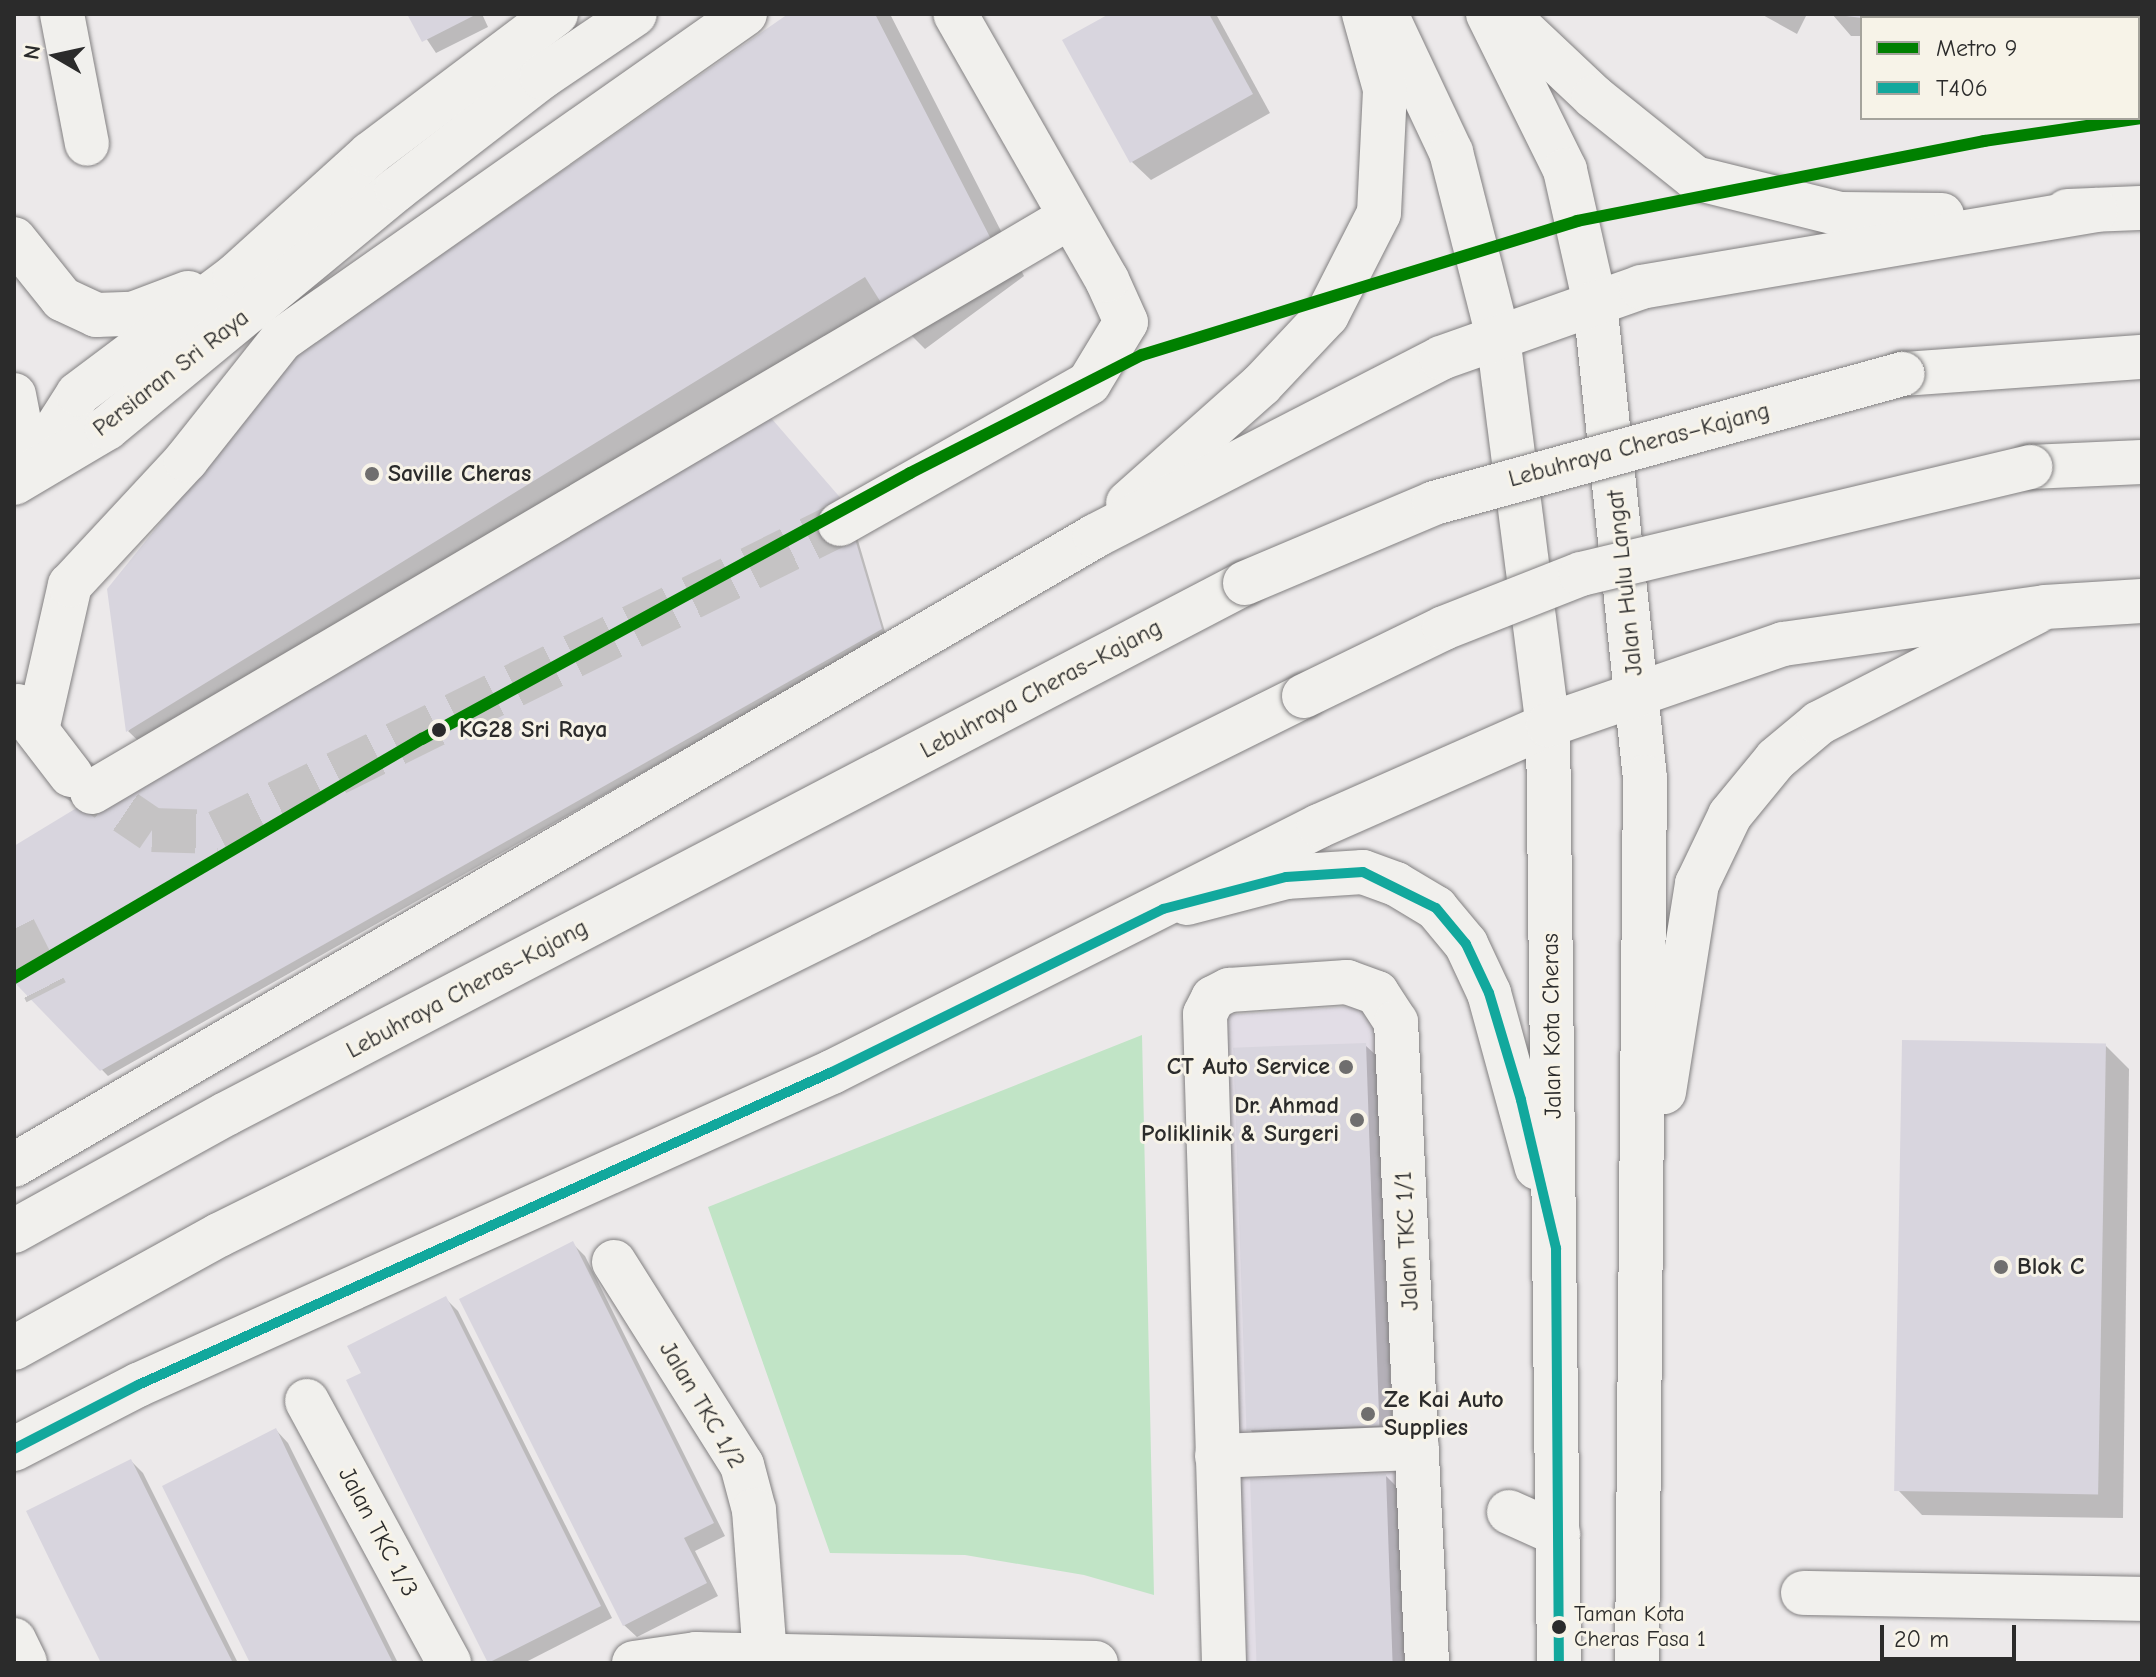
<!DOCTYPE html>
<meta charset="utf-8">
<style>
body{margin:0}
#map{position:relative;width:2156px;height:1677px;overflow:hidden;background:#ece9ea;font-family:"Comic Neue",sans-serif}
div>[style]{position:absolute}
.built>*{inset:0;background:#e2dde6}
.green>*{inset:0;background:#c1e4c6}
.shadow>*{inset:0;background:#0003}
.building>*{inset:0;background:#d8d5de;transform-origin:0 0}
.minor-tunnel>*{height:44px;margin-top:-22px;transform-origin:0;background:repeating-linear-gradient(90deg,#c5c3c4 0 44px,transparent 0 66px)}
.roads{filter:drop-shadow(0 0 2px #828081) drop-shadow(0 0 2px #828081)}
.minor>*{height:44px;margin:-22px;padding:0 22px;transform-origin:22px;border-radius:22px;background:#f1f0ed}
.major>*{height:44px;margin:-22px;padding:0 22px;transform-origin:22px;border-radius:22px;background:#f1f0ed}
.highway>*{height:44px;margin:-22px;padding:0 22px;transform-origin:22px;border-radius:22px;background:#f1f0ed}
.bridges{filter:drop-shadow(0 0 2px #828081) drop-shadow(0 0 2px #828081)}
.highway-bridge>*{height:44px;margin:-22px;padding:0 22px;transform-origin:22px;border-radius:22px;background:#f1f0ed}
.bus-1>*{height:10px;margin:-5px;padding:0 5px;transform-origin:5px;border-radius:5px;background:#12a89d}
.metro-1>*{height:12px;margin:-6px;padding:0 6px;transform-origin:6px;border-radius:6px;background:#008000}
.dots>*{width:22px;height:22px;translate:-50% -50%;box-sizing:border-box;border:4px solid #f7f3e8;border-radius:50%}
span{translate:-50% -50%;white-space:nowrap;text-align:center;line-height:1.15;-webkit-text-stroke:6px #f7f3e8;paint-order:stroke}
.bus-label{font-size:22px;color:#2b2b2b}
.left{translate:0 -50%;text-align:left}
.street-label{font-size:24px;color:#2b2b2b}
.poi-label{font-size:24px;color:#2b2b2b;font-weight:700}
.right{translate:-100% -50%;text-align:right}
.stop-label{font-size:24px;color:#2b2b2b;font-weight:700}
.frame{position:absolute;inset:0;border:16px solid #2b2b2b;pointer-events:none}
.legend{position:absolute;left:1860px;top:16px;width:280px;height:104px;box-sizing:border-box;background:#f7f3e8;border:2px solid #a5a39c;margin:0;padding:10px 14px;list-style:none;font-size:24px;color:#2b2b2b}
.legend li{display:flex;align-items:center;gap:16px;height:40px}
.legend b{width:40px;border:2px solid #a5a39c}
.north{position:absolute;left:16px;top:16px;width:80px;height:80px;-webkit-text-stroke:6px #f7f3e8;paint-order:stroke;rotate:279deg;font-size:22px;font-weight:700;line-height:32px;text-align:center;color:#2b2b2b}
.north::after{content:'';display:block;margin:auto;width:28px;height:36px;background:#2b2b2b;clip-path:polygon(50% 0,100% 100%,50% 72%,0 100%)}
.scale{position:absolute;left:1880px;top:1625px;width:136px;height:36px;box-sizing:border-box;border:4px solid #2b2b2b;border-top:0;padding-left:10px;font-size:24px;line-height:28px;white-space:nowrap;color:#2b2b2b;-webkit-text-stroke:6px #f7f3e8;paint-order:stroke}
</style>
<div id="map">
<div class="built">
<i style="clip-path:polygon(1359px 1006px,1381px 1026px,1411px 1663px,1238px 1663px,1222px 1015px)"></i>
</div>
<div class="green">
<i style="clip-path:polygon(1142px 1035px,1154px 1595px,1084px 1575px,965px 1555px,830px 1553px,708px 1207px)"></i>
</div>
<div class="shadow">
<i style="clip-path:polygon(410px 14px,482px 14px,488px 27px,436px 53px)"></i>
<i style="clip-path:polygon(792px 14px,890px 14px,1024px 276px,925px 349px,891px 315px,753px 400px,849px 510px,886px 635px,108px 1076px,14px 979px,14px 848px,158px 760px,128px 731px)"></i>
<i style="clip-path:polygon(1113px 14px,1216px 14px,1270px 113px,1151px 180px,1132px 162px)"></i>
<i style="clip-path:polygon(1761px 14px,1807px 14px,1797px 34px)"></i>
<i style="clip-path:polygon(1832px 14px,2079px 14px,1862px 18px,1862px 36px,1851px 36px)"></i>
<i style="clip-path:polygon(1365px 1045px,1378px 1057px,1393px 1438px,1263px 1443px,1251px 1431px)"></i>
<i style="clip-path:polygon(2105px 1045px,2129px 1069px,2123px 1518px,1922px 1515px,1898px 1490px)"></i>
<i style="clip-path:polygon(573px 1244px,585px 1256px,725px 1536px,695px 1551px,718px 1596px,637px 1637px,624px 1625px)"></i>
<i style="clip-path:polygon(445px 1298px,458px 1311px,612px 1618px,524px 1663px,489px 1662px,363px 1373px)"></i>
<i style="clip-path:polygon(276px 1430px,288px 1443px,398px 1663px,253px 1663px)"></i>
<i style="clip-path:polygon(131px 1461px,143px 1473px,238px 1663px,104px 1663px)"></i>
<i style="clip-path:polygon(1386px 1476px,1398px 1488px,1405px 1663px,1259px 1663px)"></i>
</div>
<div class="building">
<i style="clip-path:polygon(407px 14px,477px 14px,422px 42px)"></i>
<i style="clip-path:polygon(788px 14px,875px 14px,992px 241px,890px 317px,865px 277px,126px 732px,107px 589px,294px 357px)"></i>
<i style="clip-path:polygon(1109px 14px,1209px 14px,1253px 94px,1130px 163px,1062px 40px)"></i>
<i style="clip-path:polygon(1830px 14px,2061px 14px,1862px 18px)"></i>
<i style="clip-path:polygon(753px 397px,844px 502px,882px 629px,100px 1071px,14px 982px,14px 846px)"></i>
<i style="left:1902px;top:1040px;width:204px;height:451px;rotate:1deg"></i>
<i style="left:1366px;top:1043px;width:383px;height:133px;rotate:88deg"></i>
<i style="clip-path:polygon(573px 1241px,714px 1523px,684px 1538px,707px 1583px,623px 1626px,459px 1299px)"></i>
<i style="clip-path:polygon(446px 1296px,601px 1606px,488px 1663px,346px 1380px,361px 1373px,347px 1346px)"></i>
<i style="clip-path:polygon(276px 1428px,294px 1466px,393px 1663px,250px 1663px,162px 1486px)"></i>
<i style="clip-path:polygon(131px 1459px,207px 1612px,233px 1663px,101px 1663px,64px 1589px,26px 1511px)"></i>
<i style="left:1386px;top:1474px;width:189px;height:136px;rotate:88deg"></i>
</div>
<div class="minor-tunnel">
<i style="left:71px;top:775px;width:98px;rotate:34.2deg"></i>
<i style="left:152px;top:830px;width:66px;rotate:1.7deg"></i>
<i style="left:218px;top:832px;width:694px;rotate:-26.34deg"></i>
<i style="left:14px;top:929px;width:71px;rotate:63.1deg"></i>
</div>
<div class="roads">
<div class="minor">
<i style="left:62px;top:14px;width:132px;rotate:79.1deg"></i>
<i style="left:14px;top:239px;width:77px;rotate:51.3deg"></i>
<i style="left:62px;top:299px;width:38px;rotate:25deg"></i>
<i style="left:96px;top:315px;width:36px;rotate:-2deg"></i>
<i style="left:132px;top:314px;width:60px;rotate:-20.6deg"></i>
<i style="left:14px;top:395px;width:78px;rotate:79deg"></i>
<i style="left:32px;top:466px;width:85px;rotate:-57.4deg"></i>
<i style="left:78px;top:394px;width:196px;rotate:-36.9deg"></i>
<i style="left:235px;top:276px;width:182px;rotate:-42.1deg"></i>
<i style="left:370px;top:154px;width:233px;rotate:-37deg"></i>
<i style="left:14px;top:483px;width:108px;rotate:-30.6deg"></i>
<i style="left:107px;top:428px;width:376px;rotate:-39.5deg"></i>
<i style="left:397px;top:189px;width:183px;rotate:-37.7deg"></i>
<i style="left:542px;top:77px;width:112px;rotate:-34.1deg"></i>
<i style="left:840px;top:524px;width:286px;rotate:-29.5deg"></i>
<i style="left:1089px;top:383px;width:71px;rotate:-58.8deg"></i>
<i style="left:1126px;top:322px;width:46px;rotate:-114.3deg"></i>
<i style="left:1107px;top:280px;width:306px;rotate:-119.7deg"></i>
<i style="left:18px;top:706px;width:87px;rotate:52.5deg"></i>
<i style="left:37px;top:730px;width:149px;rotate:-77.2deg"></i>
<i style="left:70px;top:585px;width:171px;rotate:-47.1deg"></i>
<i style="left:186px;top:460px;width:153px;rotate:-51.6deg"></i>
<i style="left:281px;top:340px;width:567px;rotate:-35.09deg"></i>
<i style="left:92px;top:792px;width:1135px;rotate:-30.45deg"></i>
<i style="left:614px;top:1262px;width:240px;rotate:57.8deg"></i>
<i style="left:742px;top:1465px;width:47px;rotate:75.1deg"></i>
<i style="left:754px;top:1510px;width:146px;rotate:85.7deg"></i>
<i style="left:307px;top:1401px;width:298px;rotate:61.5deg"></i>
<i style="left:1217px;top:1456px;width:200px;rotate:-2.3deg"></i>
<i style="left:1509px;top:1512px;width:54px;rotate:24.2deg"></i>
<i style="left:1803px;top:1593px;width:339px;rotate:1deg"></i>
<i style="left:14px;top:1640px;width:25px;rotate:64deg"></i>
<i style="left:634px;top:1663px;width:63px;rotate:-8.3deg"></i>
<i style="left:696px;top:1654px;width:400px;rotate:1.3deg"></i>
<i style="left:1224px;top:1663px;width:649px;rotate:-91.68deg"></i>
<i style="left:1205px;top:1014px;width:18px;rotate:-63deg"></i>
<i style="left:1213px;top:998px;width:18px;rotate:-27deg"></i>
<i style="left:1229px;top:990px;width:118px;rotate:-3.9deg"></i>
<i style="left:1347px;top:982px;width:32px;rotate:20deg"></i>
<i style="left:1377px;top:993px;width:35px;rotate:57deg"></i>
<i style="left:1396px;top:1022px;width:642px;rotate:87.23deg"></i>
</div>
<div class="major">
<i style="left:1386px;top:14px;width:153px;rotate:64.8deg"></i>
<i style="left:1451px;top:152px;width:191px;rotate:75.7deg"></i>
<i style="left:1498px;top:337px;width:391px;rotate:82.7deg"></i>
<i style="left:1548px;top:725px;width:938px;rotate:89.33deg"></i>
<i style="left:1488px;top:14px;width:174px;rotate:63.7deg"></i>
<i style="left:1565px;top:170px;width:136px;rotate:77.3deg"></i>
<i style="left:1595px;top:303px;width:477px;rotate:84deg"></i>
<i style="left:1645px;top:777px;width:886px;rotate:90.52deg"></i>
<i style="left:1187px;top:903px;width:102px;rotate:-14.7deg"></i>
<i style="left:1286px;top:877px;width:77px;rotate:-3.7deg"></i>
<i style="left:1363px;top:872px;width:35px;rotate:20deg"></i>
<i style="left:1396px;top:884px;width:47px;rotate:31deg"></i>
<i style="left:1436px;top:908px;width:47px;rotate:50.2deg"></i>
<i style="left:1466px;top:944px;width:54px;rotate:64.9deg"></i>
<i style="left:1489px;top:993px;width:181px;rotate:74.7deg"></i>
<i style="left:1664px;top:1092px;width:211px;rotate:-81deg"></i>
<i style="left:1697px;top:884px;width:76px;rotate:-64.4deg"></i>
<i style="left:1730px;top:815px;width:72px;rotate:-50.6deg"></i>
<i style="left:1776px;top:759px;width:56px;rotate:-39.9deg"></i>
<i style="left:1819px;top:723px;width:244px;rotate:-27.1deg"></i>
</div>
<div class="highway">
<i style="left:1506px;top:14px;width:121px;rotate:43.3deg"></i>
<i style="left:1594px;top:97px;width:129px;rotate:38.7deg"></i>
<i style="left:1695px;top:178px;width:149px;rotate:13.9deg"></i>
<i style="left:1840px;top:214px;width:102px;rotate:0.6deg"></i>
<i style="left:2067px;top:211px;width:75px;rotate:-2.3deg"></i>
<i style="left:1903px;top:374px;width:240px;rotate:-4.1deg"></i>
<i style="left:2030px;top:467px;width:112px;rotate:-2.6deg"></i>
<i style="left:1128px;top:503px;width:178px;rotate:-41.6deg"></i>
<i style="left:1261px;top:385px;width:96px;rotate:-46.7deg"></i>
<i style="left:1327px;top:315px;width:114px;rotate:-63deg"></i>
<i style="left:1379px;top:213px;width:124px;rotate:-87.2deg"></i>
<i style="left:1385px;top:89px;width:78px;rotate:-105.6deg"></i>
<i style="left:14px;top:1165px;width:1251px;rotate:-30.19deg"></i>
<i style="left:1095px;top:536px;width:389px;rotate:-27.2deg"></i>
<i style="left:1441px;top:358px;width:212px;rotate:-19.5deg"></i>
<i style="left:1641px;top:287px;width:461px;rotate:-9.6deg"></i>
<i style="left:14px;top:1231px;width:242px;rotate:-28.9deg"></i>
<i style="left:226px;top:1114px;width:1149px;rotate:-27.52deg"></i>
<i style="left:14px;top:1348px;width:234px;rotate:-28.9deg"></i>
<i style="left:219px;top:1235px;width:1212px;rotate:-26.42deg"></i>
<i style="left:14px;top:1449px;width:140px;rotate:-27.3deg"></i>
<i style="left:138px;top:1385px;width:761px;rotate:-24.28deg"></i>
<i style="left:832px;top:1072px;width:546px;rotate:-26.8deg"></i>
<i style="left:1319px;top:826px;width:250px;rotate:-23.8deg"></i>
<i style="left:1548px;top:725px;width:249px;rotate:-19deg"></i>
<i style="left:1783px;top:644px;width:265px;rotate:-8deg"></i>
<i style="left:2045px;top:607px;width:97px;rotate:-3.5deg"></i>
</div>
</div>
<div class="bridges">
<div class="highway-bridge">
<i style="left:1245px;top:583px;width:205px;rotate:-22.9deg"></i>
<i style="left:1434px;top:503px;width:486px;rotate:-15.4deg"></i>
<i style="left:1304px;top:696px;width:156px;rotate:-25.9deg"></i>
<i style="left:1444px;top:628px;width:147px;rotate:-21.5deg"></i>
<i style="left:1581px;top:574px;width:462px;rotate:-13.4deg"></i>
</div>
</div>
<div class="bus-1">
<i style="left:14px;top:1449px;width:140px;rotate:-27.3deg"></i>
<i style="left:138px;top:1385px;width:761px;rotate:-24.28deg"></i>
<i style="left:832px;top:1072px;width:369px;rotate:-26.2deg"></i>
<i style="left:1163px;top:909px;width:127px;rotate:-14.6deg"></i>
<i style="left:1286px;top:877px;width:77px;rotate:-3.7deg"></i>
<i style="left:1363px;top:872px;width:81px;rotate:26.3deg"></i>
<i style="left:1436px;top:908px;width:47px;rotate:50.2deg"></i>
<i style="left:1466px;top:944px;width:54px;rotate:64.9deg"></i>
<i style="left:1489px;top:993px;width:112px;rotate:73.3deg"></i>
<i style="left:1521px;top:1100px;width:152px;rotate:76.7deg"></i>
<i style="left:1556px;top:1248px;width:415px;rotate:89.6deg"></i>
</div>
<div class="metro-1">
<i style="left:14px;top:978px;width:473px;rotate:-30.4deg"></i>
<i style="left:422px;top:739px;width:556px;rotate:-28.59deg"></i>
<i style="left:910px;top:473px;width:260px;rotate:-27deg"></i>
<i style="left:1142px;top:355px;width:455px;rotate:-17.1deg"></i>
<i style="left:1577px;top:221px;width:415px;rotate:-11.1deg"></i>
<i style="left:1984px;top:141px;width:160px;rotate:-8.3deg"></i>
</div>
<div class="dots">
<i style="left:372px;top:474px;background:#6f6e6e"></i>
<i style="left:439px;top:730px;background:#2b2b2b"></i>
<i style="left:1346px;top:1067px;background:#6f6e6e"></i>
<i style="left:1357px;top:1120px;background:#6f6e6e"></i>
<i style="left:2001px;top:1267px;background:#6f6e6e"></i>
<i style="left:1368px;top:1414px;background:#6f6e6e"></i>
<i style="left:1559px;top:1627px;background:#2b2b2b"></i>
</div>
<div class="bus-label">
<span class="left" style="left:1574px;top:1627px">Taman Kota<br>Cheras Fasa 1</span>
</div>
<div class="street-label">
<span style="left:171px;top:373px;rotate:-38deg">Persiaran Sri Raya</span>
<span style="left:1639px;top:445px;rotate:-15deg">Lebuhraya Cheras–Kajang</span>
<span style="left:1625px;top:583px;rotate:-96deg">Jalan Hulu Langat</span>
<span style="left:1041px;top:689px;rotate:-28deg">Lebuhraya Cheras–Kajang</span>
<span style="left:467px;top:989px;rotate:-28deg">Lebuhraya Cheras–Kajang</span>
<span style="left:1552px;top:1026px;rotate:-91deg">Jalan Kota Cheras</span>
<span style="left:1407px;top:1241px;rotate:-93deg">Jalan TKC 1/1</span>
<span style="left:702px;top:1405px;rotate:59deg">Jalan TKC 1/2</span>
<span style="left:378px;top:1532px;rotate:62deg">Jalan TKC 1/3</span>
</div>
<div class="poi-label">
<span class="left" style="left:388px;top:474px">Saville Cheras</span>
<span class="right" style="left:1330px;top:1067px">CT Auto Service</span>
<span class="right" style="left:1339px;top:1120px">Dr. Ahmad<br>Poliklinik &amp; Surgeri</span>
<span class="left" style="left:2017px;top:1267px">Blok C</span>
<span class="left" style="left:1384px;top:1414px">Ze Kai Auto<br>Supplies</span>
</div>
<div class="stop-label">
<span class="left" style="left:459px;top:730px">KG28 Sri Raya</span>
</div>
<div class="frame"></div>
<ul class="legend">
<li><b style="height:10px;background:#008000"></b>Metro 9</li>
<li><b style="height:10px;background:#12a89d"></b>T406</li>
</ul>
<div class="north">N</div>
<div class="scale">20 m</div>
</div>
